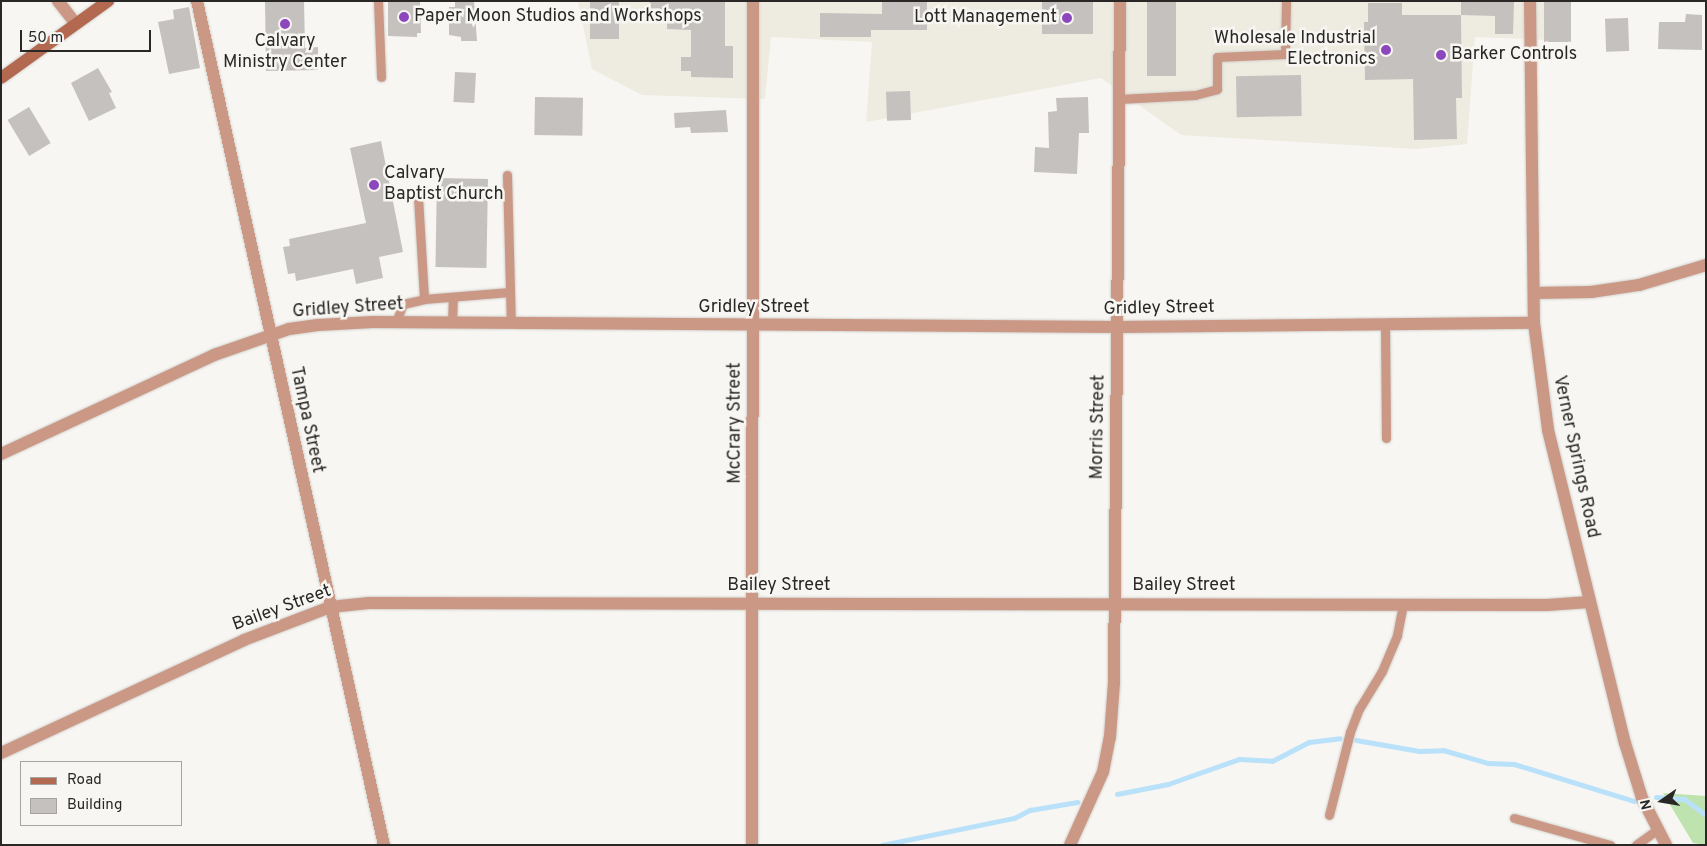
<!DOCTYPE html>
<style>
body{margin:0}
#map{position:relative;width:1707px;height:846px;overflow:hidden;background:#f7f6f2;font-family:Overpass,sans-serif}
div>[style]{position:absolute}
.built>*{inset:0;background:#eeebe0}
.green>*{inset:0;background:#bee3af}
.stream>*{height:5px;margin:-2.5px;padding:0 2.5px;transform-origin:2.5px;border-radius:2.5px;background:#b9e1fa}
.building>*{inset:0;background:#c5c1bf;transform-origin:0 0}
.roads{filter:drop-shadow(0 0 1px #d2d1cd) drop-shadow(0 0 1px #d2d1cd)}
.lane>*{height:9px;margin:-4.5px;padding:0 4.5px;transform-origin:4.5px;border-radius:4.5px;background:#cc9886}
.street>*{height:12px;margin:-6px;padding:0 6px;transform-origin:6px;border-radius:6px;background:#cc9886}
.secondary>*{height:12px;margin:-6px;padding:0 6px;transform-origin:6px;border-radius:6px;background:#b3694f}
.dots>*{width:14px;height:14px;translate:-50% -50%;box-sizing:border-box;border:2px solid #f7f6f2;border-radius:50%}
span{translate:-50% -50%;white-space:nowrap;text-align:center;line-height:1.15;-webkit-text-stroke:5px #f7f6f2;paint-order:stroke}
.poi-label{font-size:18px;color:#292827}
.left{translate:0 -50%;text-align:left}
.right{translate:-100% -50%;text-align:right}
.street-label{font-size:18px;color:#292827}
.frame{position:absolute;inset:0;border:2px solid #292827;pointer-events:none}
.legend{position:absolute;left:20px;top:761px;width:162px;height:65px;box-sizing:border-box;background:#f7f6f2;border:1px solid #a5a4a1;margin:0;padding:6px 9px;list-style:none;font-size:15px;color:#292827}
.legend li{display:flex;align-items:center;gap:10px;height:25px}
.legend b{width:25px;border:1px solid #a5a4a1}
.north{position:absolute;left:1637px;top:776px;width:50px;height:50px;-webkit-text-stroke:4px #f7f6f2;paint-order:stroke;rotate:257deg;font-size:14px;font-weight:700;line-height:20px;text-align:center;color:#292827}
.north::after{content:'';display:block;margin:auto;width:18px;height:22px;background:#292827;clip-path:polygon(50% 0,100% 100%,50% 72%,0 100%)}
.scale{position:absolute;left:20px;top:30px;width:131px;height:22px;box-sizing:border-box;border:2px solid #292827;border-top:0;padding-left:6px;font-size:15px;line-height:18px;white-space:nowrap;color:#292827;-webkit-text-stroke:4px #f7f6f2;paint-order:stroke}
</style>
<div id="map">
<div class="built">
<i style="clip-path:polygon(578px 1px,1552px 1px,1548px 40px,1475px 37px,1467px 144px,1416px 149px,1181px 135px,1101px 78px,866px 122px,872px 42px,771px 37px,765px 99px,642px 95px,592px 69px)"></i>
</div>
<div class="green">
<i style="clip-path:polygon(1663px 793px,1706px 796px,1706px 845px,1693px 843px)"></i>
</div>
<div class="stream">
<i style="left:1356px;top:740px;width:64px;rotate:9.9deg"></i>
<i style="left:1419px;top:751px;width:24px;rotate:-2deg"></i>
<i style="left:1443px;top:750px;width:47px;rotate:16.1deg"></i>
<i style="left:1488px;top:763px;width:26px;rotate:2deg"></i>
<i style="left:1514px;top:764px;width:126px;rotate:17.1deg"></i>
<i style="left:1117px;top:794px;width:52px;rotate:-11.1deg"></i>
<i style="left:1168px;top:784px;width:75px;rotate:-19.4deg"></i>
<i style="left:1239px;top:759px;width:33px;rotate:3deg"></i>
<i style="left:1272px;top:761px;width:42px;rotate:-27.2deg"></i>
<i style="left:1309px;top:742px;width:31px;rotate:-7deg"></i>
<i style="left:1656px;top:797px;width:28px;rotate:4deg"></i>
<i style="left:1684px;top:799px;width:27px;rotate:36deg"></i>
<i style="left:882px;top:845px;width:135px;rotate:-11.6deg"></i>
<i style="left:1014px;top:818px;width:18px;rotate:-27deg"></i>
<i style="left:1030px;top:810px;width:48px;rotate:-9.7deg"></i>
</div>
<div class="building">
<i style="clip-path:polygon(265px 1px,304px 1px,305px 48px,318px 47px,318px 70px,266px 71px)"></i>
<i style="clip-path:polygon(388px 1px,420px 1px,421px 33px,417px 33px,417px 37px,388px 36px)"></i>
<i style="clip-path:polygon(455px 1px,474px 1px,477px 41px,461px 41px,461px 37px,449px 35px,449px 7px,455px 7px)"></i>
<i style="left:590px;top:1px;width:29px;height:38px"></i>
<i style="clip-path:polygon(650px 1px,725px 1px,725px 46px,733px 46px,733px 78px,691px 77px,691px 71px,681px 71px,681px 57px,691px 57px,691px 30px,667px 29px,667px 20px,649px 19px)"></i>
<i style="clip-path:polygon(882px 1px,927px 1px,927px 30px,871px 30px,871px 37px,820px 37px,820px 13px,882px 14px)"></i>
<i style="left:1042px;top:1px;width:51px;height:33px"></i>
<i style="left:1147px;top:1px;width:29px;height:75px"></i>
<i style="clip-path:polygon(1461px 1px,1514px 1px,1513px 34px,1495px 34px,1495px 16px,1461px 15px)"></i>
<i style="left:1544px;top:1px;width:27px;height:41px"></i>
<i style="clip-path:polygon(1368px 3px,1402px 3px,1402px 15px,1461px 15px,1462px 98px,1456px 98px,1457px 139px,1414px 140px,1413px 79px,1365px 80px,1364px 22px,1368px 22px)"></i>
<i style="clip-path:polygon(189px 7px,200px 68px,169px 74px,158px 22px,174px 19px,173px 10px)"></i>
<i style="clip-path:polygon(1686px 14px,1702px 15px,1702px 50px,1658px 49px,1659px 22px,1685px 22px)"></i>
<i style="left:1628px;top:18px;width:33px;height:23px;rotate:88deg"></i>
<i style="clip-path:polygon(98px 68px,112px 92px,109px 93px,116px 108px,89px 121px,71px 83px)"></i>
<i style="left:455px;top:72px;width:21px;height:30px;rotate:3deg"></i>
<i style="left:1301px;top:75px;width:41px;height:65px;rotate:89deg"></i>
<i style="left:910px;top:91px;width:29px;height:24px;rotate:88deg"></i>
<i style="left:535px;top:97px;width:48px;height:38px;rotate:1deg"></i>
<i style="clip-path:polygon(1088px 97px,1089px 133px,1079px 133px,1077px 174px,1034px 172px,1035px 147px,1049px 148px,1048px 112px,1057px 111px,1056px 98px)"></i>
<i style="left:29px;top:107px;width:42px;height:25px;rotate:59deg"></i>
<i style="clip-path:polygon(726px 110px,728px 132px,691px 133px,690px 127px,675px 128px,674px 113px)"></i>
<i style="clip-path:polygon(381px 141px,403px 252px,379px 257px,383px 278px,356px 284px,353px 269px,296px 281px,295px 273px,288px 274px,283px 247px,290px 246px,289px 239px,366px 223px,350px 148px)"></i>
<i style="left:437px;top:178px;width:51px;height:89px;rotate:1deg"></i>
</div>
<div class="roads">
<div class="lane">
<i style="left:378px;top:1px;width:76px;rotate:87.7deg"></i>
<i style="left:1119px;top:99px;width:76px;rotate:-3deg"></i>
<i style="left:1195px;top:95px;width:23px;rotate:-15deg"></i>
<i style="left:1217px;top:89px;width:32px;rotate:-90deg"></i>
<i style="left:1217px;top:57px;width:68px;rotate:-2.5deg"></i>
<i style="left:1285px;top:54px;width:53px;rotate:-88.9deg"></i>
<i style="left:507px;top:175px;width:148px;rotate:88.5deg"></i>
<i style="left:418px;top:197px;width:102px;rotate:86.6deg"></i>
<i style="left:424px;top:299px;width:86px;rotate:-4.7deg"></i>
<i style="left:396px;top:322px;width:19px;rotate:-69deg"></i>
<i style="left:403px;top:304px;width:22px;rotate:-13deg"></i>
<i style="left:452px;top:323px;width:26px;rotate:-88deg"></i>
<i style="left:1385px;top:323px;width:115px;rotate:89.5deg"></i>
<i style="left:1329px;top:815px;width:86px;rotate:-75.8deg"></i>
<i style="left:1350px;top:732px;width:25px;rotate:-69deg"></i>
<i style="left:1359px;top:709px;width:44px;rotate:-58.8deg"></i>
<i style="left:1382px;top:671px;width:39px;rotate:-67deg"></i>
<i style="left:1397px;top:635px;width:32px;rotate:-79deg"></i>
<i style="left:1514px;top:818px;width:100px;rotate:15.7deg"></i>
<i style="left:1636px;top:845px;width:26px;rotate:-36deg"></i>
</div>
<div class="street">
<i style="left:58px;top:1px;width:29px;rotate:52deg"></i>
<i style="left:197px;top:1px;width:864px;rotate:77.51deg"></i>
<i style="left:1530px;top:1px;width:322px;rotate:89.3deg"></i>
<i style="left:1534px;top:323px;width:108px;rotate:82.5deg"></i>
<i style="left:1548px;top:430px;width:322px;rotate:76.2deg"></i>
<i style="left:1625px;top:743px;width:58px;rotate:72.8deg"></i>
<i style="left:1642px;top:798px;width:53px;rotate:62.9deg"></i>
<i style="left:1534px;top:293px;width:57px;rotate:-1deg"></i>
<i style="left:1591px;top:292px;width:49px;rotate:-8.3deg"></i>
<i style="left:1639px;top:285px;width:70px;rotate:-16.6deg"></i>
<i style="left:1px;top:454px;width:235px;rotate:-24.9deg"></i>
<i style="left:214px;top:355px;width:79px;rotate:-19.1deg"></i>
<i style="left:289px;top:329px;width:29px;rotate:-8deg"></i>
<i style="left:318px;top:325px;width:55px;rotate:-3.1deg"></i>
<i style="left:373px;top:322px;width:745px;rotate:0.38deg"></i>
<i style="left:1118px;top:327px;width:416px;rotate:-0.6deg"></i>
<i style="left:1px;top:753px;width:268px;rotate:-24.9deg"></i>
<i style="left:244px;top:640px;width:92px;rotate:-21deg"></i>
<i style="left:330px;top:607px;width:39px;rotate:-6deg"></i>
<i style="left:369px;top:603px;width:1178px;rotate:0.1deg"></i>
<i style="left:1547px;top:605px;width:42px;rotate:-4.1deg"></i>
<i style="left:752px;top:845px;width:844px;rotate:-89.93deg"></i>
<i style="left:1070px;top:845px;width:80px;rotate:-65.7deg"></i>
<i style="left:1103px;top:772px;width:36px;rotate:-79deg"></i>
<i style="left:1110px;top:737px;width:54px;rotate:-85.8deg"></i>
<i style="left:1114px;top:683px;width:682px;rotate:-89.5deg"></i>
</div>
<div class="secondary">
<i style="left:1px;top:78px;width:132px;rotate:-35.7deg"></i>
</div>
</div>
<div class="dots">
<i style="left:404px;top:17px;background:#8b47bb"></i>
<i style="left:1067px;top:18px;background:#8b47bb"></i>
<i style="left:285px;top:24px;background:#8b47bb"></i>
<i style="left:1386px;top:50px;background:#8b47bb"></i>
<i style="left:1441px;top:55px;background:#8b47bb"></i>
<i style="left:374px;top:185px;background:#8b47bb"></i>
</div>
<div class="poi-label">
<span class="left" style="left:414px;top:17px">Paper Moon Studios and Workshops</span>
<span class="right" style="left:1057px;top:18px">Lott Management</span>
<span class="right" style="left:1376px;top:50px">Wholesale Industrial<br>Electronics</span>
<span style="left:285px;top:53px">Calvary<br>Ministry Center</span>
<span class="left" style="left:1451px;top:55px">Barker Controls</span>
<span class="left" style="left:384px;top:185px">Calvary<br>Baptist Church</span>
</div>
<div class="street-label">
<span style="left:754px;top:308px">Gridley Street</span>
<span style="left:348px;top:309px;rotate:-4deg">Gridley Street</span>
<span style="left:1159px;top:309px;rotate:-1deg">Gridley Street</span>
<span style="left:306px;top:420px;rotate:78deg">Tampa Street</span>
<span style="left:736px;top:423px;rotate:-90deg">McCrary Street</span>
<span style="left:1099px;top:427px;rotate:-89deg">Morris Street</span>
<span style="left:1575px;top:457px;rotate:78deg">Verner Springs Road</span>
<span style="left:779px;top:586px">Bailey Street</span>
<span style="left:1184px;top:586px">Bailey Street</span>
<span style="left:282px;top:609px;rotate:-20deg">Bailey Street</span>
</div>
<div class="frame"></div>
<ul class="legend">
<li><b style="height:6px;background:#b3694f"></b>Road</li>
<li><b style="height:14px;background:#c5c1bf"></b>Building</li>
</ul>
<div class="north">N</div>
<div class="scale">50 m</div>
</div>
